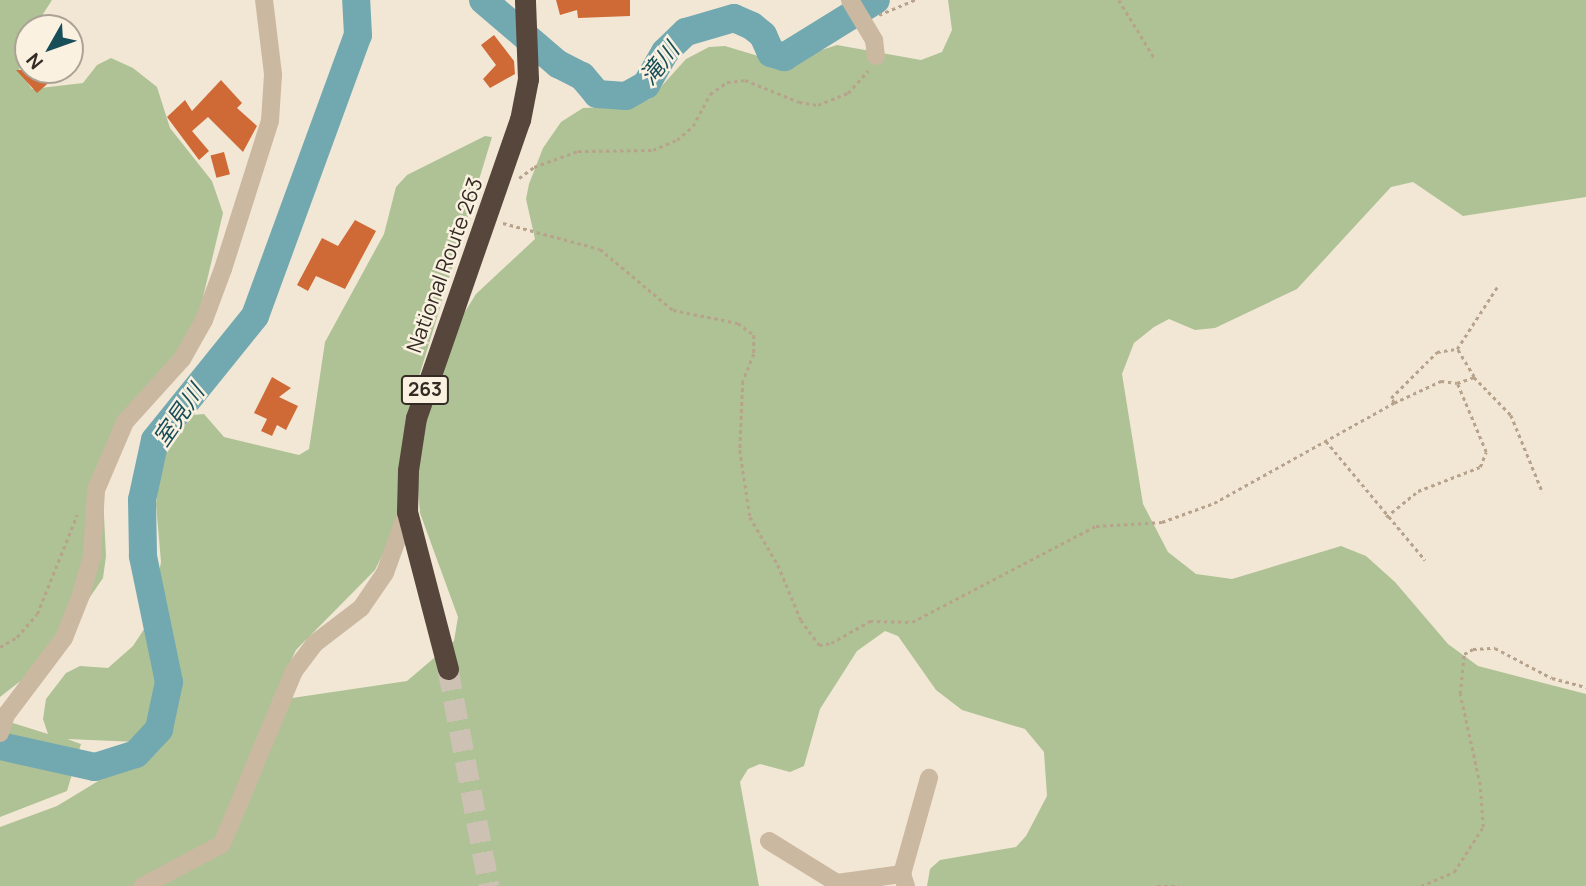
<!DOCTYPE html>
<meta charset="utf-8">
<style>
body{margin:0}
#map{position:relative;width:1586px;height:886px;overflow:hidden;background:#f2e7d5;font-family:Manrope,"Noto Sans JP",sans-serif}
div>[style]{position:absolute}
.green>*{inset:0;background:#afc295}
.river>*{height:28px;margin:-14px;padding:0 14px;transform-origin:14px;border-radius:14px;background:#72a9b1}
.building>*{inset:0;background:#cf6a36;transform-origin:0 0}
.highway-tunnel>*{height:21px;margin-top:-10.5px;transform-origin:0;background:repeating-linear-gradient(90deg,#ccc1b2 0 21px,transparent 0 31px)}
.path>*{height:2.5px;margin-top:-1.25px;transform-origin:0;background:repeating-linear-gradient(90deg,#b7a28b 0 3.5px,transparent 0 7px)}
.street>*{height:18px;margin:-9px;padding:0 9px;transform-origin:9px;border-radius:9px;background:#cbb8a1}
.highway>*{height:21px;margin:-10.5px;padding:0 10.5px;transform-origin:10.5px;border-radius:10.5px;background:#56463b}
span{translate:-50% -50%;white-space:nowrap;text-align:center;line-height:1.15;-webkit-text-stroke:5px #faf1e1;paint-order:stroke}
.shield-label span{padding:2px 5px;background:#faf1e1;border:2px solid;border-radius:5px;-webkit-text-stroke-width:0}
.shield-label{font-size:19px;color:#342b24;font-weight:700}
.street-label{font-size:21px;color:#342b24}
.water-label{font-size:23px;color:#174e58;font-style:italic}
.north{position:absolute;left:14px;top:14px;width:70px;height:70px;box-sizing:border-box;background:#faf1e1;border:2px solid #aba295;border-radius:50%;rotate:230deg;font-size:19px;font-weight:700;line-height:28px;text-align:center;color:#342b24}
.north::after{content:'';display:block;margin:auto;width:24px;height:32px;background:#174e58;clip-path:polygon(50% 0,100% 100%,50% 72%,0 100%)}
</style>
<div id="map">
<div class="green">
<i style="clip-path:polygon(0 0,52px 0,34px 28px,28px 28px,22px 53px,19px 71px,32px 89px,83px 83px,97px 65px,111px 58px,133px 68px,157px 87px,170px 128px,212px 181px,223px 213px,199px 314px,165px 377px,121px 420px,102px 474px,106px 556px,103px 578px,46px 661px,0 697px)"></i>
<i style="clip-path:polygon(948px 0,1586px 0,1586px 197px,1463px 216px,1413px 182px,1391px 187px,1297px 289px,1215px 328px,1195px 330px,1169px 319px,1154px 327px,1134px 343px,1122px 374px,1143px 504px,1168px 552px,1196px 574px,1232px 579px,1341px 546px,1366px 556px,1395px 582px,1448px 644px,1478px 666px,1586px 694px,1586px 886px,927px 886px,930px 869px,940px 860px,1016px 847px,1026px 836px,1047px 796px,1044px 752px,1025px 729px,962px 710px,936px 690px,898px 636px,885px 631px,857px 651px,820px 709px,804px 766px,790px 772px,760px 764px,748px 769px,740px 782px,759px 886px,0 886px,0 827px,57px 806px,161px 743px,67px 739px,81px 744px,67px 791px,0 817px,0 719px,48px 734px,43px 719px,46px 699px,66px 673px,80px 666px,108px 668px,133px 646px,150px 620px,161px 562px,156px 504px,162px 455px,193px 415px,204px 414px,224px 437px,299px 455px,309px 449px,325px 342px,384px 234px,396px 187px,407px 175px,485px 136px,492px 137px,410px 406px,397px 525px,375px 570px,296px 650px,272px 701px,407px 681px,454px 641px,458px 617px,420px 513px,417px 475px,422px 433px,458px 323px,476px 294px,535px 239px,526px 199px,529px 184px,543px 148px,561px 122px,583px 108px,633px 106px,650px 99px,686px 59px,709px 47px,725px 46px,781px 63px,837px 45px,921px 60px,942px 52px,952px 30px)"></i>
</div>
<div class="river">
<i style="left:483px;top:0;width:99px;rotate:40.5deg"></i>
<i style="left:558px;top:64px;width:27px;rotate:27deg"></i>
<i style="left:582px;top:76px;width:23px;rotate:50deg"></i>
<i style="left:597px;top:94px;width:29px;rotate:4deg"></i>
<i style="left:626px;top:96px;width:23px;rotate:-29deg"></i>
<i style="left:646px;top:85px;width:38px;rotate:-60deg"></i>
<i style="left:665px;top:52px;width:29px;rotate:-44deg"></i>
<i style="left:686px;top:32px;width:50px;rotate:-16.3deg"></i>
<i style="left:734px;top:18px;width:20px;rotate:24deg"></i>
<i style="left:752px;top:26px;width:14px;rotate:39deg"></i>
<i style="left:763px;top:35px;width:20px;rotate:66deg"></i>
<i style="left:771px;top:53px;width:14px;rotate:17deg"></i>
<i style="left:784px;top:57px;width:108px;rotate:-31.8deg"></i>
<i style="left:0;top:746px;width:97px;rotate:12.5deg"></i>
<i style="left:95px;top:767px;width:43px;rotate:-17.6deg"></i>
<i style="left:136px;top:754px;width:34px;rotate:-47deg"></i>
<i style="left:159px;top:729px;width:48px;rotate:-78deg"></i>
<i style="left:169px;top:682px;width:129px;rotate:-101.7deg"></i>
<i style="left:143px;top:556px;width:56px;rotate:-91deg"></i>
<i style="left:142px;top:500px;width:61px;rotate:-77.8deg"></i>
<i style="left:155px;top:440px;width:159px;rotate:-51.1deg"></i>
<i style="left:255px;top:316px;width:299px;rotate:-69.9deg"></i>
<i style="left:358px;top:35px;width:35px;rotate:-93deg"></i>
</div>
<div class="building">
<i style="clip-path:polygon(556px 0,630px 0,630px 16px,578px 18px,577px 10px,560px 15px)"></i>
<i style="clip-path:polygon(494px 35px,514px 61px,515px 74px,490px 88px,483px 79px,496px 65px,481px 45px)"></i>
<i style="clip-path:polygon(16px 70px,63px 70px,37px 93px)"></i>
<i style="clip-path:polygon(221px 80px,242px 103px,237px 108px,257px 126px,243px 152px,208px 117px,192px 131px,209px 151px,199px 160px,167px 117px,185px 100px,192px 111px)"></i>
<i style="left:224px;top:152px;width:23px;height:14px;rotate:75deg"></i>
<i style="clip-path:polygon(355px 220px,376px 231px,345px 289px,316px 276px,308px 291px,297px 285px,322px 238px,338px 246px)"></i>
<i style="clip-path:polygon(272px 377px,291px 388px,279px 397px,298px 406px,286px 430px,277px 425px,272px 436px,261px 431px,267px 419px,254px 413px)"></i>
</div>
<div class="highway-tunnel">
<i style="left:448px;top:669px;width:221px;rotate:79.3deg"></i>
</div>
<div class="path">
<i style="left:1119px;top:0;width:69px;rotate:58.6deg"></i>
<i style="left:879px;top:15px;width:39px;rotate:-23deg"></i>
<i style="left:519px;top:178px;width:19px;rotate:-36deg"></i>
<i style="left:534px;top:167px;width:47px;rotate:-20deg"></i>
<i style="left:578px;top:151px;width:75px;rotate:-0.8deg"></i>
<i style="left:653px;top:150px;width:26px;rotate:-23deg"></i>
<i style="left:677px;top:140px;width:21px;rotate:-41deg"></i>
<i style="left:693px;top:126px;width:36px;rotate:-62deg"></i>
<i style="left:710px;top:94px;width:21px;rotate:-35deg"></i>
<i style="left:727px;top:82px;width:18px;rotate:-6deg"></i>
<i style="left:745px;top:80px;width:58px;rotate:22.2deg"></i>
<i style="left:799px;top:102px;width:19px;rotate:9deg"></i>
<i style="left:818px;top:105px;width:32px;rotate:-22deg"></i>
<i style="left:848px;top:93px;width:30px;rotate:-48deg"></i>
<i style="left:503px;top:223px;width:100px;rotate:15deg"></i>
<i style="left:600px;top:249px;width:95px;rotate:39.9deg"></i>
<i style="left:673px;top:310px;width:66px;rotate:11.3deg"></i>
<i style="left:738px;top:323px;width:20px;rotate:37deg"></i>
<i style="left:754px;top:335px;width:19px;rotate:90deg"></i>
<i style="left:754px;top:354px;width:29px;rotate:112deg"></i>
<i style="left:743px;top:381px;width:69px;rotate:92.5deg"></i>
<i style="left:740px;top:450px;width:68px;rotate:81.5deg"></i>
<i style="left:750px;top:517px;width:56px;rotate:59.7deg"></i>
<i style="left:778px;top:565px;width:60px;rotate:67.3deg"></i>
<i style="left:801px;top:620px;width:31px;rotate:54deg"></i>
<i style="left:819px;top:645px;width:12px;rotate:-9deg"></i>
<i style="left:831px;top:643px;width:45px;rotate:-29.4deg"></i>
<i style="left:870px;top:621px;width:42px;rotate:1.4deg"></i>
<i style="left:912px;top:622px;width:208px;rotate:-27.6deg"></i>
<i style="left:1096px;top:526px;width:66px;rotate:-3.5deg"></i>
<i style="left:1162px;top:522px;width:55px;rotate:-20.1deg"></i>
<i style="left:1214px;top:503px;width:206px;rotate:-29.1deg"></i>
<i style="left:1394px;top:403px;width:52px;rotate:-25.1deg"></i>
<i style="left:1441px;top:381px;width:16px;rotate:7deg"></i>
<i style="left:1457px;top:383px;width:18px;rotate:-19deg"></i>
<i style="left:1474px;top:377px;width:33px;rotate:-121deg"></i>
<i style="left:1457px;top:349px;width:77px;rotate:-57.1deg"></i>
<i style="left:1474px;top:377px;width:53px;rotate:45.8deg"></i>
<i style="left:1511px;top:415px;width:84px;rotate:67.7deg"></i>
<i style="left:1394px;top:403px;width:6px;rotate:-121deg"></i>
<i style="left:1391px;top:398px;width:65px;rotate:-45deg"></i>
<i style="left:1437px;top:352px;width:20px;rotate:-9deg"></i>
<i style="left:1326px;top:441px;width:155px;rotate:50.2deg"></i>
<i style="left:1386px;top:517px;width:41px;rotate:-39.1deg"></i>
<i style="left:1418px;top:491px;width:66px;rotate:-21.2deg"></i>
<i style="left:1480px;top:467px;width:16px;rotate:-68deg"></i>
<i style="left:1486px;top:452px;width:75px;rotate:-112.8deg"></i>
<i style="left:0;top:647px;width:20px;rotate:-30deg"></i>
<i style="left:17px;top:637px;width:30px;rotate:-49deg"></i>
<i style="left:37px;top:614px;width:107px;rotate:-68deg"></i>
<i style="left:1157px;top:886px;width:22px"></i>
<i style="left:1421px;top:886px;width:36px;rotate:-23deg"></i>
<i style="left:1454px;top:872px;width:54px;rotate:-57.2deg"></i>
<i style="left:1483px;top:827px;width:42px;rotate:-94.1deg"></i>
<i style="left:1480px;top:785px;width:93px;rotate:-102.4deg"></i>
<i style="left:1460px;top:694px;width:40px;rotate:-84.3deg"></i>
<i style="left:1464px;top:654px;width:10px;rotate:-29deg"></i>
<i style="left:1473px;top:649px;width:22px;rotate:-3deg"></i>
<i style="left:1495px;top:648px;width:64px;rotate:27.8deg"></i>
<i style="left:1552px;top:678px;width:35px;rotate:15deg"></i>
</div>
<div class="street">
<i style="left:850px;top:0;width:47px;rotate:59deg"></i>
<i style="left:874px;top:40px;width:16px;rotate:83deg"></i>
<i style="left:0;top:733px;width:19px;rotate:-72deg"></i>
<i style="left:6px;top:715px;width:96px;rotate:-53deg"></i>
<i style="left:64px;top:638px;width:46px;rotate:-68.4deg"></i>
<i style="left:81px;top:595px;width:41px;rotate:-74.2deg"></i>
<i style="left:92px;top:556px;width:66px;rotate:-86.5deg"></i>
<i style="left:96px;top:490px;width:74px;rotate:-66.9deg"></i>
<i style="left:125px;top:422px;width:85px;rotate:-47.9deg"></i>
<i style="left:182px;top:359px;width:45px;rotate:-60.6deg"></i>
<i style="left:204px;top:320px;width:54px;rotate:-69.6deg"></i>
<i style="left:223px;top:269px;width:155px;rotate:-72.4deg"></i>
<i style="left:270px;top:121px;width:47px;rotate:-86.3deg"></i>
<i style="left:273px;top:74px;width:75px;rotate:-96.9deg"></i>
<i style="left:769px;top:841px;width:80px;rotate:31.7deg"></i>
<i style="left:837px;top:883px;width:66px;rotate:-7.9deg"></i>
<i style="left:902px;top:874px;width:13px;rotate:72deg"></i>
<i style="left:902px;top:874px;width:100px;rotate:-74.3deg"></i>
<i style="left:143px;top:886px;width:89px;rotate:-28deg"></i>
<i style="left:222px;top:844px;width:187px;rotate:-67.4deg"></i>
<i style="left:294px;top:671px;width:34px;rotate:-53deg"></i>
<i style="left:314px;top:644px;width:59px;rotate:-37.5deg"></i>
<i style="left:361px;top:608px;width:42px;rotate:-55.6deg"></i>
<i style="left:385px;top:573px;width:65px;rotate:-70.2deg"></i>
</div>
<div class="highway">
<i style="left:448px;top:669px;width:162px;rotate:-104.6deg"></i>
<i style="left:407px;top:512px;width:42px;rotate:-88.6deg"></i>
<i style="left:408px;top:470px;width:53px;rotate:-81.3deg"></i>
<i style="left:416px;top:418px;width:316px;rotate:-70.8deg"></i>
<i style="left:520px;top:120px;width:42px;rotate:-79deg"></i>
<i style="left:528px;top:79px;width:79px;rotate:-92.2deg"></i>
</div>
<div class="shield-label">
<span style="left:425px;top:390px">263</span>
</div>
<div class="street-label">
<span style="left:444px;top:265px;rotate:-70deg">National Route 263</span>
</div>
<div class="water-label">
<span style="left:659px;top:63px;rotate:-51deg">滝川</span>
<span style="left:178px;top:415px;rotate:-55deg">室見川</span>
</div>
<div class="north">N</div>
</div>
